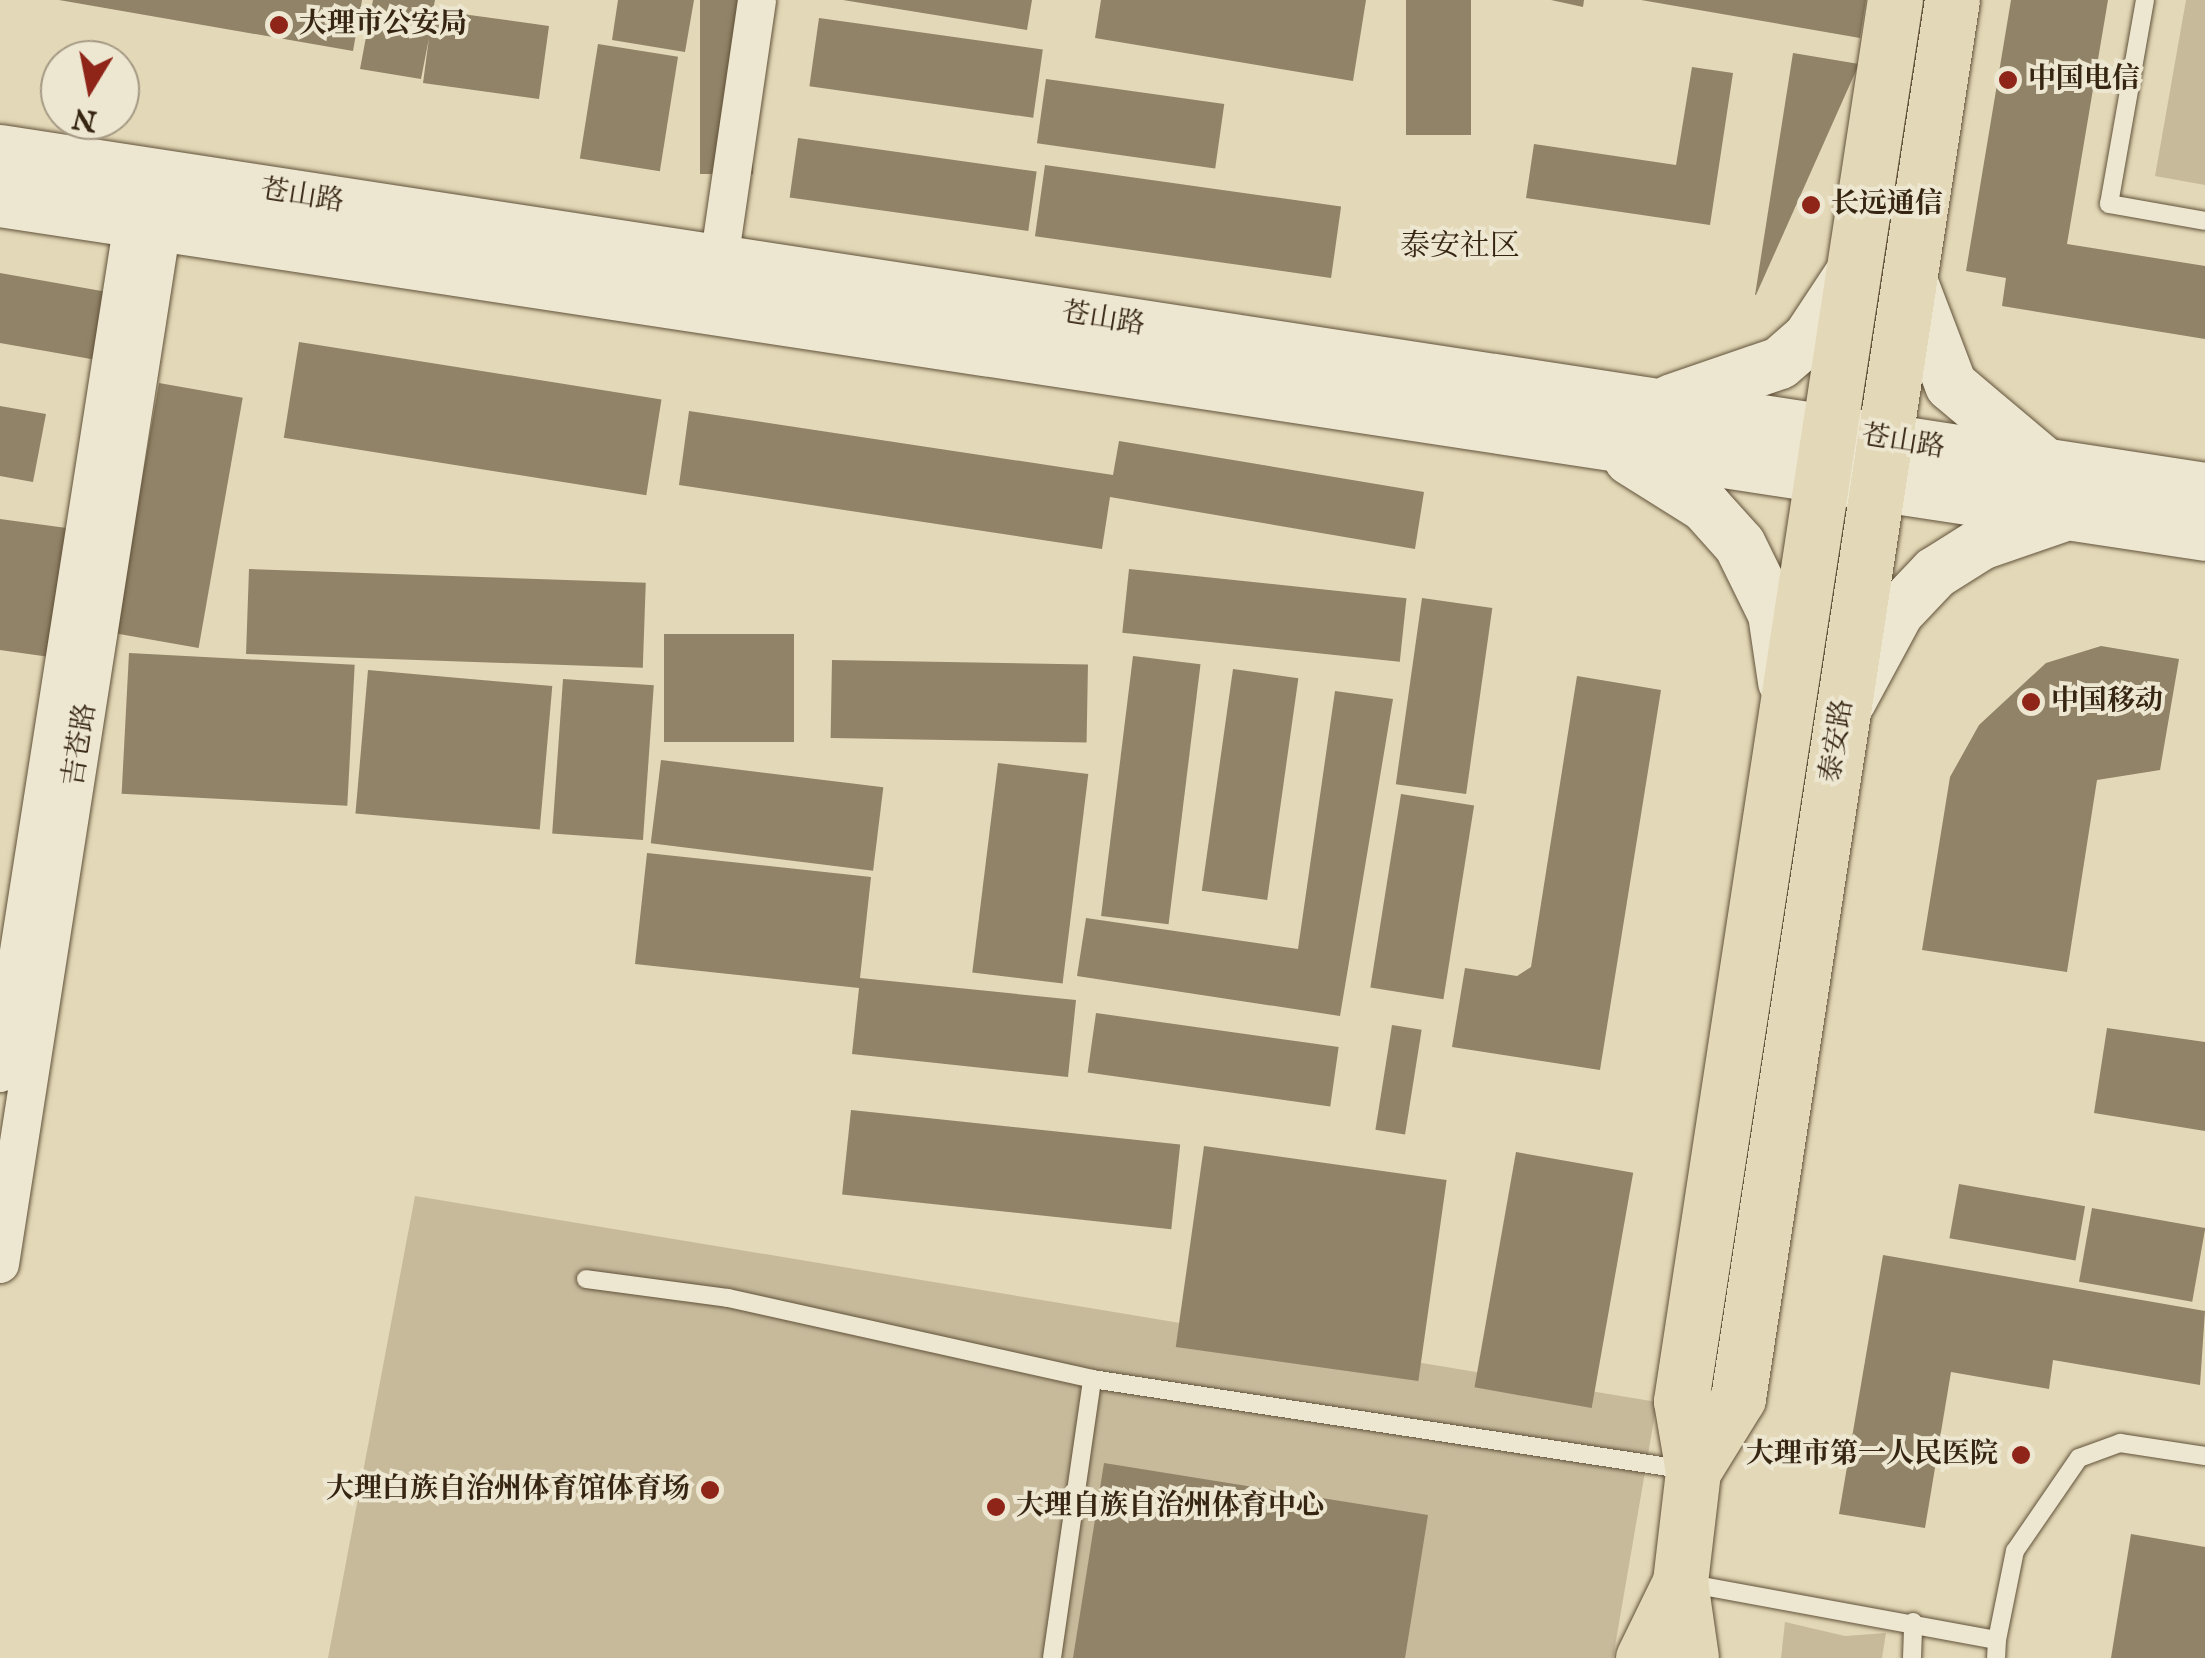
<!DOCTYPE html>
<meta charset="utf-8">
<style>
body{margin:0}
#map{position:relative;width:2205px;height:1658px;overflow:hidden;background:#e3d8b7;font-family:"IM FELL English","Noto Serif SC",serif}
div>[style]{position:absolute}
.green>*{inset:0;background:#c6ba9b}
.building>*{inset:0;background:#908367;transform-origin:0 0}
.roads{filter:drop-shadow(0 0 2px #61523a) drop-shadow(0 0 2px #61523a)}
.service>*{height:18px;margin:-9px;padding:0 9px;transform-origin:9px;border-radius:9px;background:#ede6d0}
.minor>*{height:38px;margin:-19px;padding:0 19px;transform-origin:19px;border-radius:19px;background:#ede6d0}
.secondary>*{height:52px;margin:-26px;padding:0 26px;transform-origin:26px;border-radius:26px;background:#ede6d0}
.primary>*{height:55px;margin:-27.5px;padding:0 27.5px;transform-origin:27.5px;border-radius:27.5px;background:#e3d8b7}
.dots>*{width:28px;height:28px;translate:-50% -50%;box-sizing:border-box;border:5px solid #ede6d0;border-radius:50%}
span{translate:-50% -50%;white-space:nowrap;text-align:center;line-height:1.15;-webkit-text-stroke:8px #ede6d0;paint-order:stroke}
.poi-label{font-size:28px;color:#362611;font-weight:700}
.left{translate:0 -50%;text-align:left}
.right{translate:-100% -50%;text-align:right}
.street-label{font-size:28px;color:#362611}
.neighbourhood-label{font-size:30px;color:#362611}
.north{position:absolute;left:40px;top:40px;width:100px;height:100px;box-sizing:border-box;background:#ede6d0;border:2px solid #a49984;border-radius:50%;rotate:190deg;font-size:28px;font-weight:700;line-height:40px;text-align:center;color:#362611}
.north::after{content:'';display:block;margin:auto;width:35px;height:45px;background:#8f2418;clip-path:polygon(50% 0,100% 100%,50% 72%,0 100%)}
</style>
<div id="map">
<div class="green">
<i style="clip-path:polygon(2186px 0,2205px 0,2205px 185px,2155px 176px)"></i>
<i style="clip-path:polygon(415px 1196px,1657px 1402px,1613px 1658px,328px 1658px)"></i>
<i style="clip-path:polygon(1785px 1622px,1845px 1636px,1886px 1633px,1882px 1658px,1781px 1658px)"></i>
</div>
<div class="building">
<i style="clip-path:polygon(59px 0,362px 0,353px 51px)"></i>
<i style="clip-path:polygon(373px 0,435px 0,433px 10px,549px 26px,539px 99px,423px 83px,429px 38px,421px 79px,360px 69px)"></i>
<i style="clip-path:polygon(618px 0,694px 0,685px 52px,612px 40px)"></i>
<i style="left:700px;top:0;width:53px;height:174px"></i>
<i style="clip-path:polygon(843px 0,1032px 0,1027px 30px)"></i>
<i style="clip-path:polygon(1101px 0,1366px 0,1353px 81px,1095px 38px)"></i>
<i style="left:1406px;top:0;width:65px;height:135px"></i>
<i style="clip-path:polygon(1551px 0,1584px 0,1583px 7px)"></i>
<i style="clip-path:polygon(1641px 0,1866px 0,1860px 38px)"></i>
<i style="clip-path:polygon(2011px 0,2108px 0,2067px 244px,2205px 266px,2205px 339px,2002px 306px,2006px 278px,1966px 271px)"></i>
<i style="left:819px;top:18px;width:226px;height:69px;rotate:8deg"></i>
<i style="left:598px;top:44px;width:81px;height:116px;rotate:9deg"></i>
<i style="clip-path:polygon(1793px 53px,1859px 64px,1756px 295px,1755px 295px)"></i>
<i style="clip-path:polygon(1692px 67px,1733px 73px,1710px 225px,1526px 198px,1534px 144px,1676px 165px)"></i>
<i style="left:1046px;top:79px;width:180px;height:65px;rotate:8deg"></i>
<i style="left:798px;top:138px;width:241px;height:60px;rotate:8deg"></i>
<i style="left:1045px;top:165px;width:299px;height:72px;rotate:8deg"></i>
<i style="left:0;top:273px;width:106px;height:69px;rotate:10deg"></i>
<i style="left:299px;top:342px;width:367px;height:97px;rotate:9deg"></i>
<i style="left:159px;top:383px;width:85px;height:254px;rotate:10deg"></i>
<i style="clip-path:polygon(0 406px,46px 414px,33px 482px,0 476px)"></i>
<i style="clip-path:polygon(689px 411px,1113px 475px,1119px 441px,1424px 492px,1415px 549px,1110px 497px,1102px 549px,679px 485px)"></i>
<i style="clip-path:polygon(0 519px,74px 529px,57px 658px,0 650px)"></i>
<i style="left:249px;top:569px;width:397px;height:85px;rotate:2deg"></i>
<i style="left:1129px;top:569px;width:279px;height:64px;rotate:6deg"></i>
<i style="left:1422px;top:598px;width:71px;height:188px;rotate:8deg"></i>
<i style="left:664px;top:634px;width:130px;height:108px"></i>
<i style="clip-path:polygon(2101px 646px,2179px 659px,2160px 770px,2097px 780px,2067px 972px,1922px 950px,1950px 777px,1979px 725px,2046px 663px)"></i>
<i style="left:129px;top:653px;width:226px;height:141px;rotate:3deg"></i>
<i style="left:1133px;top:656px;width:68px;height:262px;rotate:7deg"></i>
<i style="left:832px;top:660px;width:256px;height:78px;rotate:1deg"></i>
<i style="left:1233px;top:669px;width:66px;height:224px;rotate:8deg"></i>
<i style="left:368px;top:670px;width:185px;height:144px;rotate:5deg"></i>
<i style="clip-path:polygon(1577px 676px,1661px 690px,1600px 1070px,1452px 1047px,1465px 968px,1517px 976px,1531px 967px)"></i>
<i style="left:563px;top:679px;width:91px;height:155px;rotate:4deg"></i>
<i style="clip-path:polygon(1335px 691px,1393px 699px,1340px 1016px,1077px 976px,1086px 918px,1298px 949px)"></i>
<i style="left:661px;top:760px;width:224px;height:84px;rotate:7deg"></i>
<i style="left:998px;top:763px;width:91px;height:211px;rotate:7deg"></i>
<i style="left:1401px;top:794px;width:74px;height:196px;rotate:9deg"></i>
<i style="clip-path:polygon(647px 853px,871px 877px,860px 978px,1076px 1000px,1068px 1077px,852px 1054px,859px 988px,635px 964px)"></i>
<i style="left:1096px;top:1013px;width:245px;height:60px;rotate:8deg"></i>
<i style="left:1392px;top:1025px;width:30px;height:106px;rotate:9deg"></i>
<i style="clip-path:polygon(2107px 1028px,2205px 1042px,2205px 1131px,2094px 1113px)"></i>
<i style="left:851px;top:1110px;width:331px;height:85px;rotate:6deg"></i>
<i style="left:1204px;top:1146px;width:245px;height:203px;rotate:8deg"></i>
<i style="left:1516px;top:1152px;width:119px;height:239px;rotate:10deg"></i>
<i style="left:1959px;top:1184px;width:128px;height:55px;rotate:10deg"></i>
<i style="left:2092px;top:1208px;width:115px;height:75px;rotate:10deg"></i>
<i style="clip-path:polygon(1883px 1255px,2205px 1311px,2200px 1385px,2053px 1360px,2049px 1389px,1951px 1372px,1925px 1528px,1839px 1514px)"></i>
<i style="clip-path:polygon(1104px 1463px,1428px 1515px,1405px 1658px,1073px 1658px)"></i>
<i style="clip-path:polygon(2131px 1534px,2205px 1547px,2205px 1658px,2111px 1658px)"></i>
</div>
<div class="roads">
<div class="service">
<i style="left:2145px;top:0;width:207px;rotate:100deg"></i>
<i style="left:2109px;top:204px;width:97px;rotate:10deg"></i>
<i style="left:586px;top:1279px;width:143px;rotate:7.6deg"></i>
<i style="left:728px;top:1298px;width:373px;rotate:12.5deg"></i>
<i style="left:1092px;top:1379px;width:603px;rotate:8.68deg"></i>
<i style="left:1686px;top:1583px;width:316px;rotate:10.4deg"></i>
<i style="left:1997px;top:1640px;width:18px;rotate:93deg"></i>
<i style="left:1997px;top:1640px;width:91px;rotate:-78.6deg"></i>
<i style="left:2015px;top:1551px;width:113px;rotate:-55.5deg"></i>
<i style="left:2079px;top:1458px;width:44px;rotate:-20.1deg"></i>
<i style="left:2120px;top:1443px;width:86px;rotate:8.7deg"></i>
<i style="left:1052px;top:1658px;width:282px;rotate:-81.8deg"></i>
<i style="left:1912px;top:1658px;width:36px;rotate:-88deg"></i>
</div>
<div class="minor">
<i style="left:719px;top:261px;width:264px;rotate:-81.7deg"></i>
<i style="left:0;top:1073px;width:861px;rotate:-81.12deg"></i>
<i style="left:0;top:1264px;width:1051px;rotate:-81.13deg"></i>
</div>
<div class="secondary">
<i style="left:0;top:151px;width:2231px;rotate:8.71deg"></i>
<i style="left:0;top:201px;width:2230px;rotate:8.61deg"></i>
<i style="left:1909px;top:275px;width:118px;rotate:69.1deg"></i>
<i style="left:1951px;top:385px;width:115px;rotate:40.1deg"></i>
<i style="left:1672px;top:400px;width:114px;rotate:-18.9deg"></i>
<i style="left:1780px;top:363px;width:37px;rotate:-41deg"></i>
<i style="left:1808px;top:339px;width:82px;rotate:-56.5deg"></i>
<i style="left:1630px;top:459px;width:89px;rotate:32.1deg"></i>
<i style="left:1705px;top:506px;width:52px;rotate:48.1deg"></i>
<i style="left:1740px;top:545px;width:77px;rotate:63.8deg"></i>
<i style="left:1774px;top:614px;width:69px;rotate:81.6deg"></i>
<i style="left:1850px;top:701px;width:101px;rotate:-61.7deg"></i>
<i style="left:1898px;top:612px;width:54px;rotate:-46.5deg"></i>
<i style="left:1935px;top:573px;width:54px;rotate:-32.2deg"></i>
<i style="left:1981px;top:544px;width:83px;rotate:-19.1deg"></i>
</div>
<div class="primary">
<i style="left:1693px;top:1471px;width:86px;rotate:-58.3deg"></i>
<i style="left:1738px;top:1398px;width:1414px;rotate:-81.3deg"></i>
<i style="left:1643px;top:1658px;width:85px;rotate:-64deg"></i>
<i style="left:1691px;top:1658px;width:77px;rotate:-98.2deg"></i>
<i style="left:1680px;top:1582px;width:112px;rotate:-83.3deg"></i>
<i style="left:1693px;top:1471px;width:71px;rotate:-99.7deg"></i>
<i style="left:1681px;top:1401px;width:1417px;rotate:-81.32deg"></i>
</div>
</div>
<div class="dots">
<i style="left:279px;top:25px;background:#8f2418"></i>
<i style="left:2008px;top:80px;background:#8f2418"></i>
<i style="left:1811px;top:205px;background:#8f2418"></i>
<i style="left:2031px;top:702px;background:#8f2418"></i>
<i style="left:2021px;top:1455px;background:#8f2418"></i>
<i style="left:710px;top:1490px;background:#8f2418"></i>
<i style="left:996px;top:1507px;background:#8f2418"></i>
</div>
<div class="poi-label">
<span class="left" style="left:299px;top:25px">大理市公安局</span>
<span class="left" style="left:2028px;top:80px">中国电信</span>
<span class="left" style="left:1831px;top:205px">长远通信</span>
<span class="left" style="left:2051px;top:702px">中国移动</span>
<span class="right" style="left:1998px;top:1455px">大理市第一人民医院</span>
<span class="right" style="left:690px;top:1490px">大理白族自治州体育馆体育场</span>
<span class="left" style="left:1016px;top:1507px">大理自族自治州体育中心</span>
</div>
<div class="street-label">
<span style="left:302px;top:197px;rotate:9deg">苍山路</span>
<span style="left:1103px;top:320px;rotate:9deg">苍山路</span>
<span style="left:1903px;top:443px;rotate:9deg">苍山路</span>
<span style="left:1838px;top:741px;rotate:-81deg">泰安路</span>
<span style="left:81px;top:745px;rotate:-81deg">吉苍路</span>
</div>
<div class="neighbourhood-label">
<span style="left:1460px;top:247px">泰安社区</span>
</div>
<div class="north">N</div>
</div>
